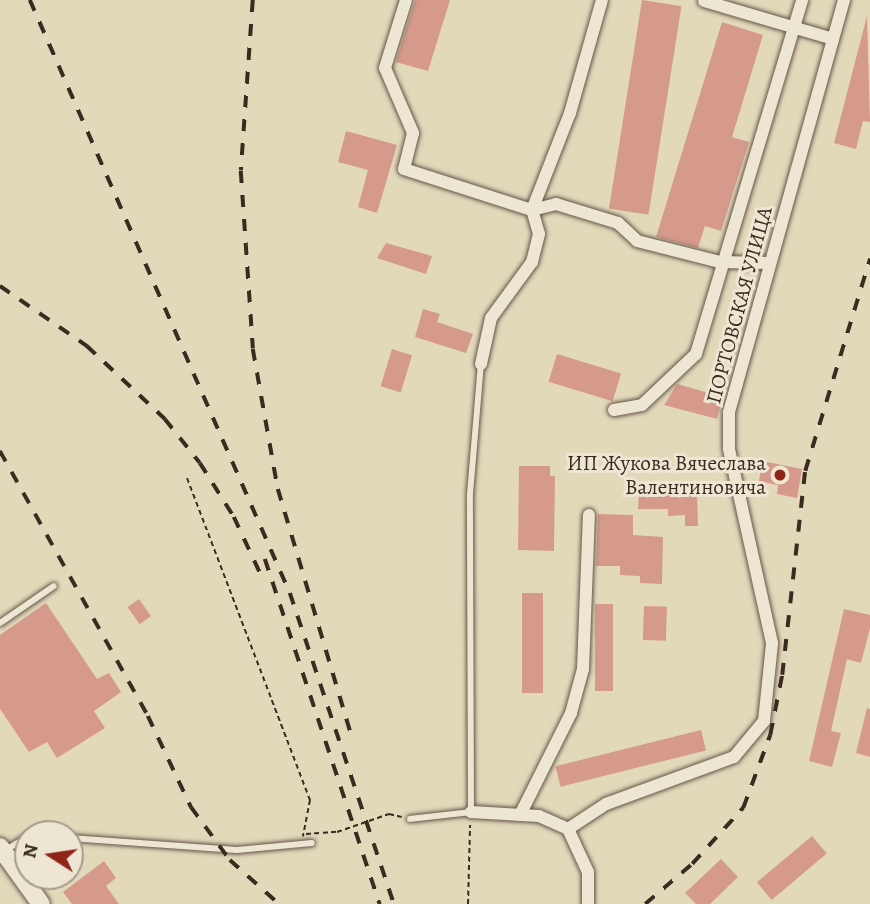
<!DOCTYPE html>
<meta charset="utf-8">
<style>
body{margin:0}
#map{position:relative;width:870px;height:904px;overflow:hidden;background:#e2d9bb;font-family:Alegreya,serif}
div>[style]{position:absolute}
.building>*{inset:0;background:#d59a8b;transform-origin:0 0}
.path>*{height:2px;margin-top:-1px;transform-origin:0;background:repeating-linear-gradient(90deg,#3b2a20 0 5px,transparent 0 8.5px)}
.roads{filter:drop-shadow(0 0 2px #655647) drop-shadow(0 0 2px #655647)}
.lane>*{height:6px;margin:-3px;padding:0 3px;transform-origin:3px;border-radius:3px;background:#ece6d3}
.street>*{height:12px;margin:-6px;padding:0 6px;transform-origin:6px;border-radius:6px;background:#ece6d3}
.secondary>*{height:18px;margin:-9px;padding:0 9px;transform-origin:9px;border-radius:9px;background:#ece6d3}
.rail>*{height:3.5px;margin-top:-1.75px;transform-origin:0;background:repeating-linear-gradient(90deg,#3b2a20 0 12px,transparent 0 24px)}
.dots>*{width:19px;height:19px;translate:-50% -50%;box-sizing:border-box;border:4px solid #ece6d3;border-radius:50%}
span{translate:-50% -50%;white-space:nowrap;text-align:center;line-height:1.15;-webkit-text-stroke:6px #ece6d3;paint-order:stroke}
.street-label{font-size:21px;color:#3b2a20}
.poi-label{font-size:21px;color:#3b2a20}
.right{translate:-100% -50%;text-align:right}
.north{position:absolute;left:14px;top:820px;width:70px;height:70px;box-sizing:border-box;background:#ece6d3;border:2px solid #a59b8b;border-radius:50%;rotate:282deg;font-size:19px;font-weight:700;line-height:28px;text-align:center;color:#3b2a20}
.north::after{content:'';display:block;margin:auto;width:24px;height:32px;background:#8f2418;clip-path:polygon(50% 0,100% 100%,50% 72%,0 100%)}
</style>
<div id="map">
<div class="building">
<i style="clip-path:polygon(415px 0,450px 0,428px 71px,396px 62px)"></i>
<i style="left:642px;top:0;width:40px;height:211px;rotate:9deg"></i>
<i style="clip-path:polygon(867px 16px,870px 122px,863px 121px,856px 149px,834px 143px)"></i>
<i style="clip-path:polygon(722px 22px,763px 35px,732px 137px,749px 142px,721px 231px,705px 226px,698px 248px,656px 237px)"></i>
<i style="clip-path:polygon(346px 131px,397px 145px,377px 213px,358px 207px,368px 170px,338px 162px)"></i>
<i style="clip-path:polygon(386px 243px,432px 256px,426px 274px,377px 258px)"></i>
<i style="clip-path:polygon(423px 309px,440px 314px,437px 322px,473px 334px,466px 353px,415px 337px)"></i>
<i style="left:392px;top:349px;width:21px;height:39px;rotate:17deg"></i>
<i style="left:557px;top:354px;width:67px;height:29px;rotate:17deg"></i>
<i style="clip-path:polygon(677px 384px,723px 397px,717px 419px,664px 405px)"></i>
<i style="clip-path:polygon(762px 461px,802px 469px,797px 498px,777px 494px,778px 485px,759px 481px)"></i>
<i style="clip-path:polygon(519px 466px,550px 466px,550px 476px,555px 476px,554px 551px,518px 550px)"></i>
<i style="clip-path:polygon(697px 492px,698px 526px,685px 526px,685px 515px,668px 516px,668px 509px,638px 509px,639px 493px)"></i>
<i style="clip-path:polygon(598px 514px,633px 515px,633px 535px,663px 537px,662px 584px,640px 583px,640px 576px,620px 575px,620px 566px,596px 566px)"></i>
<i style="left:522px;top:593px;width:21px;height:100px"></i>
<i style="left:139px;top:599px;width:21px;height:14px;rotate:55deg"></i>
<i style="clip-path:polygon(46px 603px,97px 679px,109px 673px,121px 692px,94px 711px,105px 728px,57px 758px,47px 742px,29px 752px,0 709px,0 635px)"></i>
<i style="left:595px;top:604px;width:18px;height:87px"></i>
<i style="left:644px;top:606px;width:23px;height:34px;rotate:2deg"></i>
<i style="clip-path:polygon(844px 609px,870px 615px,870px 628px,861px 663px,847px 659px,831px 731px,841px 733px,832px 767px,809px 761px)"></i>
<i style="clip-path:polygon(867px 708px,870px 709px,870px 757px,856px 753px)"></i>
<i style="left:701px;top:730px;width:21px;height:150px;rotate:76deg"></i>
<i style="left:812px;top:836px;width:23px;height:72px;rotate:50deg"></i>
<i style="clip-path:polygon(721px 859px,738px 877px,710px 904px,696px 904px,685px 893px)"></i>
<i style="clip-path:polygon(104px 861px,116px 878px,106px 886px,119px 904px,72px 904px,63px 892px)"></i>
</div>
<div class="path">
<i style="left:187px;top:478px;width:345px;rotate:69.1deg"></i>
<i style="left:310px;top:800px;width:37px;rotate:101deg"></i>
<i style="left:306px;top:834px;width:31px;rotate:-4deg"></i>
<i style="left:337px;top:832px;width:55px;rotate:-19.1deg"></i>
<i style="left:389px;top:814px;width:13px;rotate:13deg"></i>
<i style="left:468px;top:904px;width:79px;rotate:-88.5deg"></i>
</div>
<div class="roads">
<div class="lane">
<i style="left:0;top:623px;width:65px;rotate:-34.4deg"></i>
<i style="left:410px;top:819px;width:61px;rotate:-6.5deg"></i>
<i style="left:471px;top:812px;width:318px;rotate:-90.2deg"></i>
<i style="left:470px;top:494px;width:130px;rotate:-85.2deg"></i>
<i style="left:70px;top:838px;width:167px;rotate:4.1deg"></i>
<i style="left:237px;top:850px;width:75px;rotate:-5.3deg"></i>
<i style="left:6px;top:850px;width:26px;rotate:-32deg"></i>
</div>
<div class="street">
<i style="left:406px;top:0;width:71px;rotate:107.2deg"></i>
<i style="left:385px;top:68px;width:71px;rotate:66.7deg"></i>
<i style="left:413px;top:133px;width:37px;rotate:104deg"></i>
<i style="left:404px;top:169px;width:134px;rotate:17.8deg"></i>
<i style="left:532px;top:210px;width:25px;rotate:-14deg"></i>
<i style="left:556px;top:204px;width:65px;rotate:17deg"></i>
<i style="left:618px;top:223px;width:26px;rotate:43deg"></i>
<i style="left:637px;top:241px;width:86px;rotate:14.2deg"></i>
<i style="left:720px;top:262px;width:50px;rotate:1.1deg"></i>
<i style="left:704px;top:1px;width:134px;rotate:16.4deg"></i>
<i style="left:481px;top:364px;width:47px;rotate:-77.7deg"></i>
<i style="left:491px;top:318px;width:69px;rotate:-53.8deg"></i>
<i style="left:532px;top:262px;width:29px;rotate:-76deg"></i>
<i style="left:539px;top:234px;width:25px;rotate:-106deg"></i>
<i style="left:532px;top:210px;width:104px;rotate:-68.6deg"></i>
<i style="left:570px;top:113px;width:117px;rotate:-74.2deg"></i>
<i style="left:614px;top:410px;width:28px;rotate:-10deg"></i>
<i style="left:642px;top:405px;width:74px;rotate:-43.4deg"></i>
<i style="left:696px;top:354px;width:370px;rotate:-73.3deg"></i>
<i style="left:471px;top:812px;width:68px;rotate:3.4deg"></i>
<i style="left:539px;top:816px;width:32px;rotate:24deg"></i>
<i style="left:568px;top:829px;width:45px;rotate:-33.3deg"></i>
<i style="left:606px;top:804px;width:136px;rotate:-20.2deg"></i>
<i style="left:734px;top:757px;width:47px;rotate:-50.2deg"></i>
<i style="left:764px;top:721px;width:78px;rotate:-84.1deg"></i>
<i style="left:772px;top:643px;width:199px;rotate:-102.5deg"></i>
<i style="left:729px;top:449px;width:37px;rotate:-90deg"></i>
<i style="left:729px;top:412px;width:428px;rotate:-74.4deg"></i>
<i style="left:520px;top:815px;width:114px;rotate:-63.4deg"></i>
<i style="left:571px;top:713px;width:46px;rotate:-74.7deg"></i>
<i style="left:583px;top:669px;width:154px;rotate:-87.8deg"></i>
<i style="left:568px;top:829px;width:47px;rotate:65.1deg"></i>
<i style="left:588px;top:872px;width:32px;rotate:90deg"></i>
</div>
<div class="secondary">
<i style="left:0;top:847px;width:70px;rotate:54.3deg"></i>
</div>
</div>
<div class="rail">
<i style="left:30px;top:0;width:647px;rotate:66.33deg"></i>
<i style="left:290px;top:593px;width:328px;rotate:71.5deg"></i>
<i style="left:253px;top:0;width:171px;rotate:94deg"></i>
<i style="left:241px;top:171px;width:178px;rotate:86.1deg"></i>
<i style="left:253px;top:349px;width:142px;rotate:79.9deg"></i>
<i style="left:278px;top:489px;width:262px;rotate:73.4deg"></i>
<i style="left:0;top:286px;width:106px;rotate:34.6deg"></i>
<i style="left:87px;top:346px;width:107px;rotate:43.1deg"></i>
<i style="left:165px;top:419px;width:56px;rotate:51.5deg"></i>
<i style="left:200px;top:463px;width:64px;rotate:57.8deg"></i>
<i style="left:234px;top:517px;width:66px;rotate:65deg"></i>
<i style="left:0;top:451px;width:304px;rotate:60.8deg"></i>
<i style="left:148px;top:716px;width:101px;rotate:64.7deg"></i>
<i style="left:191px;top:807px;width:66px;rotate:53.7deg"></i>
<i style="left:230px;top:860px;width:66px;rotate:41.9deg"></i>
<i style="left:265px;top:559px;width:364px;rotate:71.6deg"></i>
<i style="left:645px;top:904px;width:62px;rotate:-40.4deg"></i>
<i style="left:692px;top:864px;width:76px;rotate:-47.7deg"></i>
<i style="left:743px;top:808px;width:78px;rotate:-69.7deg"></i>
<i style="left:770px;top:735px;width:61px;rotate:-78.7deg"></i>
<i style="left:782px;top:675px;width:205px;rotate:-83.6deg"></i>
<i style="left:805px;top:471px;width:222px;rotate:-73deg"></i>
</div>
<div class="dots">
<i style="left:780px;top:475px;background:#8f2418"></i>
</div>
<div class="street-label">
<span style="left:739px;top:305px;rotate:-75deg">ПОРТОВСКАЯ УЛИЦА</span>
</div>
<div class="poi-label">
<span class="right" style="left:766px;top:475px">ИП Жукова Вячеслава<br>Валентиновича</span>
</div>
<div class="north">N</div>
</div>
